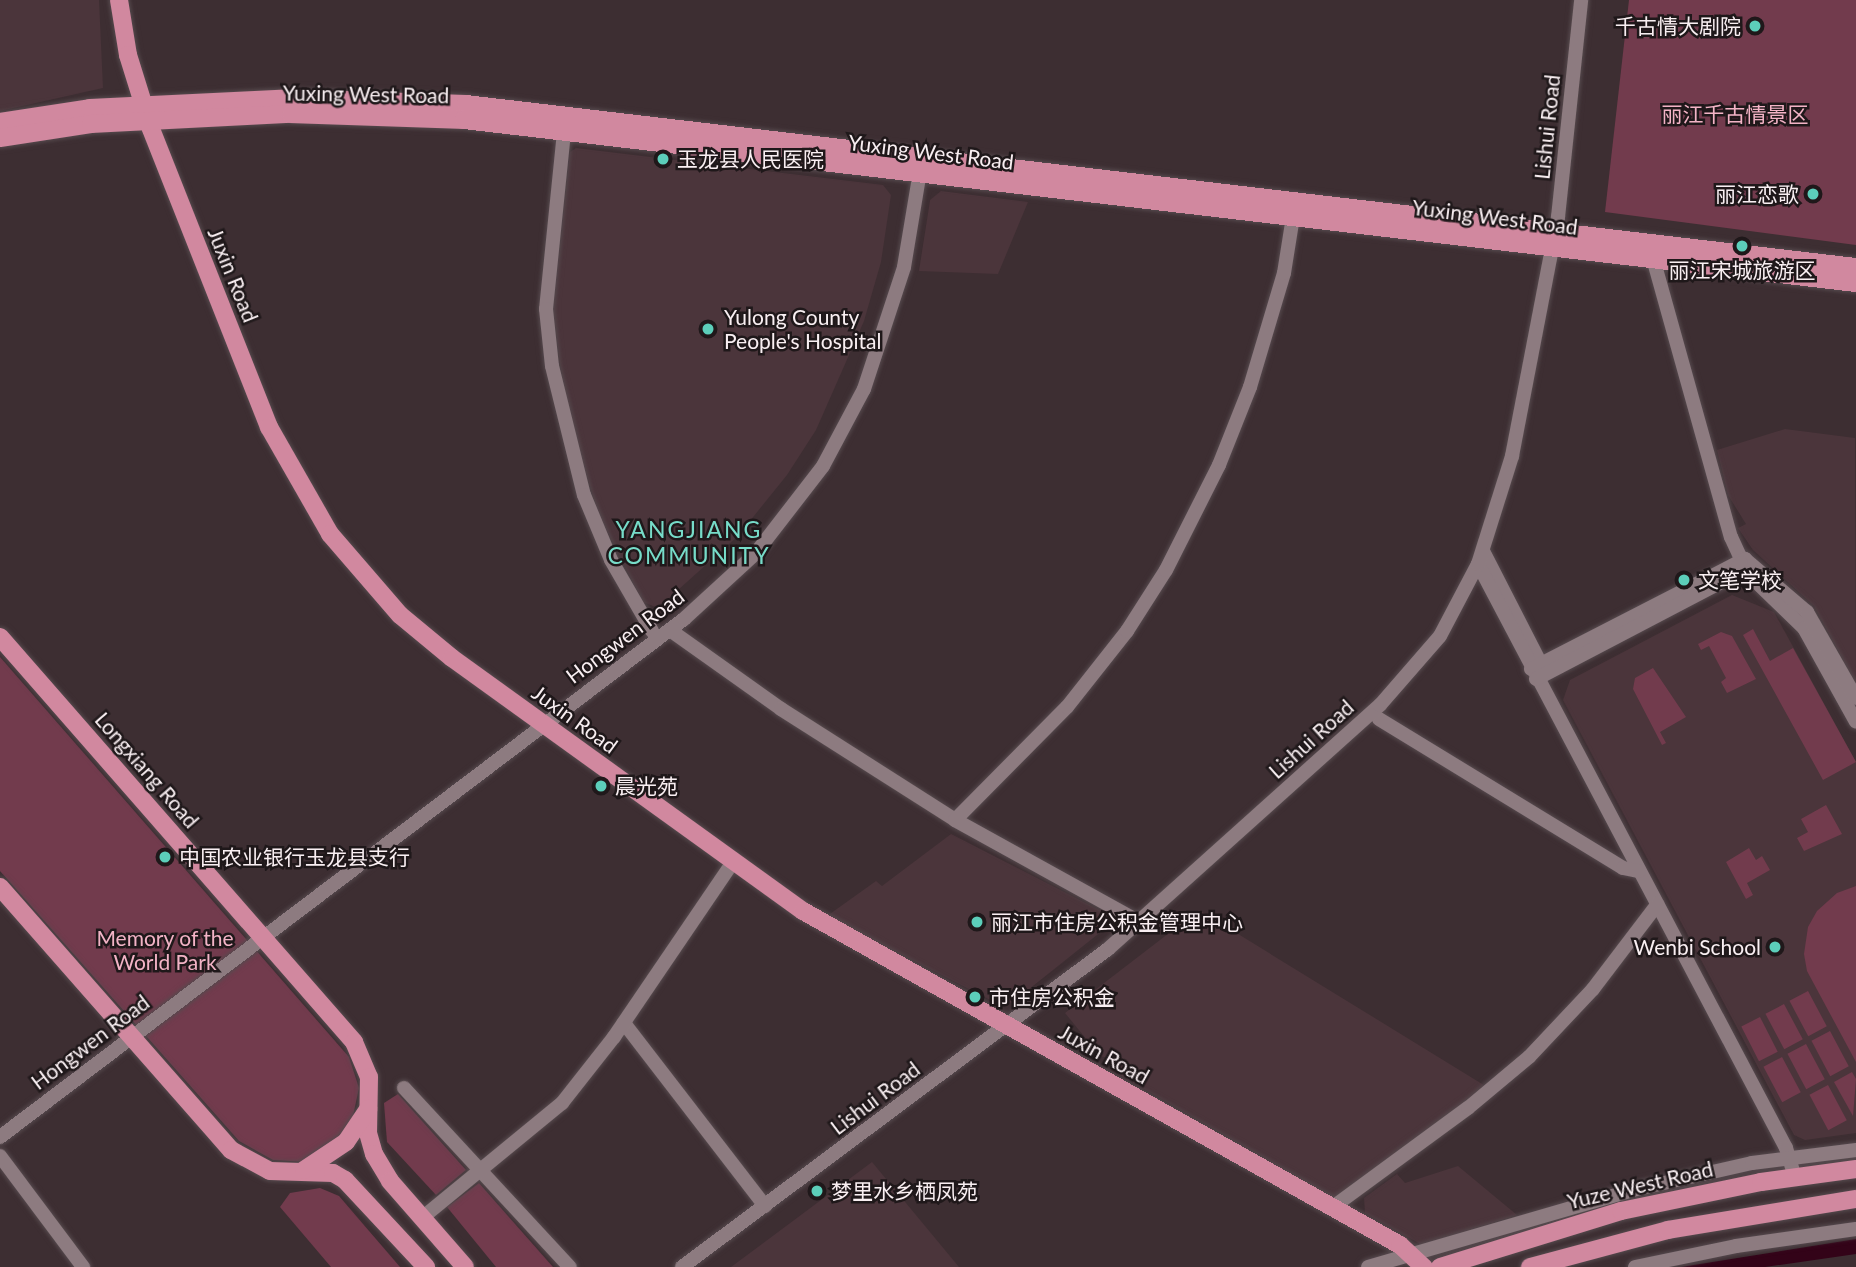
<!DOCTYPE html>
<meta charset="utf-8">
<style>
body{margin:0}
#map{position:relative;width:1856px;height:1267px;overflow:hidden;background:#3d2e32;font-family:Lato,"Noto Sans SC",sans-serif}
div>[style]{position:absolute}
.built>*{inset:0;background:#4b353b}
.green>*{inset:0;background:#723b4d;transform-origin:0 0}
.water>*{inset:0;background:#330318}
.roads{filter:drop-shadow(0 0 2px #564a4e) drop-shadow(0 0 2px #564a4e)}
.minor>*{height:14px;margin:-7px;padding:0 7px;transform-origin:7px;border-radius:7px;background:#8d7b80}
.major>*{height:18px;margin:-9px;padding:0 9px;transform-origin:9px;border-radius:9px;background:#d1889f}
.dots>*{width:19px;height:19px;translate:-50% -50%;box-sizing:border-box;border:4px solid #1f181a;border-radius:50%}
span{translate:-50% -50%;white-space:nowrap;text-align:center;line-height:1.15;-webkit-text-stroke:5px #1f181a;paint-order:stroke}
.poi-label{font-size:21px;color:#f9eff2}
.right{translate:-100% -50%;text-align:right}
.left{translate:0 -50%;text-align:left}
.street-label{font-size:21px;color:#f9eff2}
.park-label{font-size:21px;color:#f3b3c6}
.neighbourhood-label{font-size:23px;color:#77dcc9;letter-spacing:2px}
</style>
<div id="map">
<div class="built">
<i style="clip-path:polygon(0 0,99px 0,103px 88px,0 111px)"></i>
<i style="clip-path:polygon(576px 148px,883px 185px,891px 195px,881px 262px,864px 321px,816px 430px,787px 475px,737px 537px,658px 608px,643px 602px,599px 515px,570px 421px,560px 364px,553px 309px,570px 152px)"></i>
<i style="clip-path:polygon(941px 191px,1028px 202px,998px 274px,919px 271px,930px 200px)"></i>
<i style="clip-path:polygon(1785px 429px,1855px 438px,1856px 684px,1814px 606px,1753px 550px,1738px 528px,1746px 524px,1728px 495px,1717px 450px)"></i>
<i style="clip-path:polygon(1732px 595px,1774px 612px,1856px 762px,1856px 1133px,1805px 1140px,1794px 1135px,1563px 700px,1570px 680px)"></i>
<i style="clip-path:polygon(951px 834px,1117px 919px,1013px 1002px,1000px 1005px,827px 916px,876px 881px,882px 886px)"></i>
<i style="clip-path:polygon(1199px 910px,1487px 1087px,1336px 1199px,1111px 1070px,1108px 1058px,1100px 1056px,1065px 1013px)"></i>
<i style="clip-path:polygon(872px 1162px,959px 1267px,731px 1267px)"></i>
<i style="clip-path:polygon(1458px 1166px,1517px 1215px,1422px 1245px,1365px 1213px,1364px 1198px,1397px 1174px,1405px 1183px)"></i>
</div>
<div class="green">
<i style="clip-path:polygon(1629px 0,1856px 0,1856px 245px,1605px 212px)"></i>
<i style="clip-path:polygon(1753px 629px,1770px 661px,1793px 648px,1856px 762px,1823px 780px,1743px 635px)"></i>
<i style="clip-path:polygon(1721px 632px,1732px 636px,1756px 679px,1727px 693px,1721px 682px,1726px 678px,1709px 646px,1701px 650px,1698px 644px)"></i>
<i style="clip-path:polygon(0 657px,349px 1057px,359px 1088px,350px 1130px,305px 1162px,273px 1160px,239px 1141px,0 871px)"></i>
<i style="clip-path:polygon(1653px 668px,1686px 717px,1660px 732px,1666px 743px,1662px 745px,1633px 689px,1635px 678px)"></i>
<i style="clip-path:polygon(1826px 805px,1842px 834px,1804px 851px,1797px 838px,1808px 832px,1801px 819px)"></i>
<i style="clip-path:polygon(1749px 848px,1756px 860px,1762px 856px,1770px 870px,1747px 883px,1753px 895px,1746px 899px,1726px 862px)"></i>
<i style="clip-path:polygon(1856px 886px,1856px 1062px,1807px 971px,1804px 954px,1808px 927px,1817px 911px,1837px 893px)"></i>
<i style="left:1808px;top:991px;width:40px;height:21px;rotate:62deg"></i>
<i style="left:1784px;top:1004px;width:40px;height:21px;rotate:62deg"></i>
<i style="left:1760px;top:1017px;width:39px;height:21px;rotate:63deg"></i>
<i style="left:1830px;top:1031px;width:40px;height:21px;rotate:62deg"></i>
<i style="left:1806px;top:1044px;width:40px;height:21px;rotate:62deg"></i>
<i style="left:1782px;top:1057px;width:40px;height:21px;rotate:62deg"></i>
<i style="clip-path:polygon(1852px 1072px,1856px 1079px,1853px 1116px,1834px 1082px)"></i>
<i style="left:1828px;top:1085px;width:40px;height:21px;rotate:62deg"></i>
<i style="clip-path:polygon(398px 1094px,466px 1170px,436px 1195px,387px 1142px,384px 1103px)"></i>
<i style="clip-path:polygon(479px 1183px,553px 1267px,496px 1267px,447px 1207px)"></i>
<i style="clip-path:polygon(320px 1188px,339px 1196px,400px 1267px,331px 1267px,280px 1207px,290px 1193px)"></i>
</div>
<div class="water">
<i style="clip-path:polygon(1856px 1239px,1856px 1254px,1765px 1267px,1681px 1267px)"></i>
</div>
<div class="roads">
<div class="minor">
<i style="left:564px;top:132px;width:178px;rotate:95.8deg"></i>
<i style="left:546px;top:309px;width:57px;rotate:84deg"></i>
<i style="left:552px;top:366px;width:133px;rotate:76.1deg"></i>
<i style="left:584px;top:495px;width:70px;rotate:67.4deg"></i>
<i style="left:611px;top:560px;width:82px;rotate:60deg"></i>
<i style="left:1651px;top:251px;width:297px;rotate:74.4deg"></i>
<i style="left:1731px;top:537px;width:41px;rotate:65.3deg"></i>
<i style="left:1748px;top:574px;width:78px;rotate:44deg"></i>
<i style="left:1804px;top:628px;width:107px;rotate:61deg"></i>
<i style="left:1483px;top:551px;width:134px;rotate:62.9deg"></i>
<i style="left:1478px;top:564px;width:660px;rotate:62.19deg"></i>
<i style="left:1786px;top:1148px;width:30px;rotate:73deg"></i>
<i style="left:670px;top:630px;width:136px;rotate:35.4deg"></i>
<i style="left:781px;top:709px;width:206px;rotate:32.5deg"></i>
<i style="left:955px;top:820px;width:209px;rotate:28.9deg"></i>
<i style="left:1531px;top:669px;width:241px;rotate:-27.2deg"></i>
<i style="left:1745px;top:559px;width:82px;rotate:40.5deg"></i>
<i style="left:1807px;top:612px;width:99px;rotate:60.3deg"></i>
<i style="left:1536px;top:679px;width:218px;rotate:-27.6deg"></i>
<i style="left:1729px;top:578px;width:19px;rotate:-51deg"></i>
<i style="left:1379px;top:719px;width:286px;rotate:31.4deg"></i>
<i style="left:1623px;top:868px;width:16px;rotate:11deg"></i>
<i style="left:955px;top:820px;width:159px;rotate:-45.3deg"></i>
<i style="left:1067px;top:707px;width:97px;rotate:-51.7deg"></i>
<i style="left:1127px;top:631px;width:72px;rotate:-57.4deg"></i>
<i style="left:1166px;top:570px;width:118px;rotate:-63.2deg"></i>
<i style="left:1219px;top:465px;width:84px;rotate:-68.3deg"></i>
<i style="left:1250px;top:387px;width:119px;rotate:-73.4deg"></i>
<i style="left:1284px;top:273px;width:57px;rotate:-80.9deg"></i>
<i style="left:624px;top:1023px;width:231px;rotate:52.4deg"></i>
<i style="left:404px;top:1088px;width:244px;rotate:47.2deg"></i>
<i style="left:0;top:1137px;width:858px;rotate:-37.14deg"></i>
<i style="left:684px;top:619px;width:96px;rotate:-42.5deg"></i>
<i style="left:755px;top:554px;width:111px;rotate:-52.3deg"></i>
<i style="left:823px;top:466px;width:87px;rotate:-62deg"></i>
<i style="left:864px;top:389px;width:128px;rotate:-71.8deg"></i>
<i style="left:904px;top:267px;width:103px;rotate:-80.5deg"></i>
<i style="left:0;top:1156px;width:139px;rotate:53.2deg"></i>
<i style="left:1333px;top:1207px;width:167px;rotate:-36.3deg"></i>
<i style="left:1468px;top:1108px;width:80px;rotate:-39.9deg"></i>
<i style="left:1529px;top:1057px;width:93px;rotate:-46.7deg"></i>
<i style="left:1593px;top:989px;width:106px;rotate:-52.7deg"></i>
<i style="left:422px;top:1218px;width:181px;rotate:-39.4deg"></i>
<i style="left:562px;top:1103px;width:84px;rotate:-51.8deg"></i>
<i style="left:614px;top:1037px;width:203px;rotate:-55.8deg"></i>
<i style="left:682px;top:1267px;width:532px;rotate:-36.74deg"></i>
<i style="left:1108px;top:949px;width:365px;rotate:-41.9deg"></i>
<i style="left:1380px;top:705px;width:91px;rotate:-49deg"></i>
<i style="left:1440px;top:636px;width:81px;rotate:-62.2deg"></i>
<i style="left:1478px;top:564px;width:113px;rotate:-72.5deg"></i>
<i style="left:1512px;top:456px;width:243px;rotate:-79.1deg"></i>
<i style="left:1558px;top:217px;width:218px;rotate:-83.9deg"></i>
<i style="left:1368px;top:1267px;width:276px;rotate:-16.2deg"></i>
<i style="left:1633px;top:1190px;width:122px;rotate:-12.8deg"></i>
<i style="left:1752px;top:1163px;width:105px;rotate:-7.1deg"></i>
<i style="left:1635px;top:1267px;width:103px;rotate:-11.7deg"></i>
<i style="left:1736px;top:1246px;width:121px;rotate:-8.1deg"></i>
</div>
<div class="major">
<i style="left:119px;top:0;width:56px;rotate:80.7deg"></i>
<i style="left:128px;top:55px;width:77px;rotate:72.7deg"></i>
<i style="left:151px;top:129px;width:321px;rotate:68.4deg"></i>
<i style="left:269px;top:427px;width:123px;rotate:60.3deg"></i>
<i style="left:330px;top:534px;width:107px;rotate:49.2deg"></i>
<i style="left:400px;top:615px;width:67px;rotate:39.6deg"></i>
<i style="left:452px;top:658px;width:433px;rotate:35.8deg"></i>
<i style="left:803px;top:911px;width:684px;rotate:29.23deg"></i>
<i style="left:1400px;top:1245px;width:33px;rotate:43deg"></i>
<i style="left:0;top:122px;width:91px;rotate:-8.8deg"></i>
<i style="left:90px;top:108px;width:201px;rotate:-2.8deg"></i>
<i style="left:291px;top:98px;width:175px;rotate:2deg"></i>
<i style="left:466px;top:104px;width:1400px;rotate:6.69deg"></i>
<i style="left:0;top:138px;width:92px;rotate:-8.7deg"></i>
<i style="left:91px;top:124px;width:200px;rotate:-2.9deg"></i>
<i style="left:291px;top:114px;width:173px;rotate:2deg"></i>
<i style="left:464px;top:120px;width:1402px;rotate:6.68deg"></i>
<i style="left:0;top:637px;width:538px;rotate:48.84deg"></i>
<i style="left:354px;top:1042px;width:38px;rotate:67deg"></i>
<i style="left:369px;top:1077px;width:56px;rotate:91deg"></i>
<i style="left:368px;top:1133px;width:22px;rotate:74deg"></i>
<i style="left:374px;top:1154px;width:31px;rotate:59deg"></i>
<i style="left:390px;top:1181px;width:114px;rotate:48.9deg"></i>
<i style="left:0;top:887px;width:350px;rotate:48.7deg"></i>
<i style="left:231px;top:1150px;width:44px;rotate:28.3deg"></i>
<i style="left:270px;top:1171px;width:63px;rotate:1.8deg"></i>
<i style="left:333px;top:1173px;width:14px;rotate:30deg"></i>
<i style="left:345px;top:1180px;width:119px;rotate:47deg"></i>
<i style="left:304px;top:1170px;width:50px;rotate:-33.7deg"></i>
<i style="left:346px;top:1142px;width:40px;rotate:-56deg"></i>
<i style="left:1440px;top:1267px;width:189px;rotate:-17.2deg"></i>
<i style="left:1621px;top:1211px;width:143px;rotate:-11.7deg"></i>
<i style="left:1761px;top:1182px;width:96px;rotate:-7.8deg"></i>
<i style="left:1530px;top:1267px;width:143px;rotate:-15deg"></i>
<i style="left:1668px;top:1230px;width:191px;rotate:-9.4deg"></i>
</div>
</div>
<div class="dots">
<i style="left:1755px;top:26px;background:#5cceba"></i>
<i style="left:663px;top:159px;background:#5cceba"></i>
<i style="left:1813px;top:194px;background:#5cceba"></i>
<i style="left:1742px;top:246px;background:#5cceba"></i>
<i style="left:708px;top:329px;background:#5cceba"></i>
<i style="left:1684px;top:580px;background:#5cceba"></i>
<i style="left:601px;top:786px;background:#5cceba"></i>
<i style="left:165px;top:857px;background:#5cceba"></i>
<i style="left:977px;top:922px;background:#5cceba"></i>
<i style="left:1775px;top:947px;background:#5cceba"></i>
<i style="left:975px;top:997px;background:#5cceba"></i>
<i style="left:817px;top:1191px;background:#5cceba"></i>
</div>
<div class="poi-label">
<span class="right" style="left:1741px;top:26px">千古情大剧院</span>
<span class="left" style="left:677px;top:159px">玉龙县人民医院</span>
<span class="right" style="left:1799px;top:194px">丽江恋歌</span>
<span style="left:1742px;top:270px">丽江宋城旅游区</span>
<span class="left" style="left:724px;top:329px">Yulong County<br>People's Hospital</span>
<span class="left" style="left:1698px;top:580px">文笔学校</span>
<span class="left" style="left:615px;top:786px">晨光苑</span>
<span class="left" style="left:179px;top:857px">中国农业银行玉龙县支行</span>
<span class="left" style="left:991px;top:922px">丽江市住房公积金管理中心</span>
<span class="right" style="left:1761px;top:947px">Wenbi School</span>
<span class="left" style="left:989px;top:997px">市住房公积金</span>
<span class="left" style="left:831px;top:1191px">梦里水乡栖凤苑</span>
</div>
<div class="street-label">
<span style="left:366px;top:94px;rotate:1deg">Yuxing West Road</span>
<span style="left:1547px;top:127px;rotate:-84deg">Lishui Road</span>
<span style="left:931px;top:152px;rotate:7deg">Yuxing West Road</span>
<span style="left:1495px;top:217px;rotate:7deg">Yuxing West Road</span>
<span style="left:233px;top:275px;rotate:68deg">Juxin Road</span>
<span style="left:625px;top:636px;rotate:-37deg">Hongwen Road</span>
<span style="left:575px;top:719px;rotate:36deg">Juxin Road</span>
<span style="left:1311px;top:739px;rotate:-42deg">Lishui Road</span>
<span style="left:147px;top:770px;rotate:49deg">Longxiang Road</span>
<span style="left:90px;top:1042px;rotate:-37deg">Hongwen Road</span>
<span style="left:1104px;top:1054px;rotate:29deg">Juxin Road</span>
<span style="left:875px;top:1098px;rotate:-37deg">Lishui Road</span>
<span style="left:1640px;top:1185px;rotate:-13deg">Yuze West Road</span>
</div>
<div class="park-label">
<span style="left:1735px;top:114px">丽江千古情景区</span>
<span style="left:165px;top:950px">Memory of the<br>World Park</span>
</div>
<div class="neighbourhood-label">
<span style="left:689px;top:542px">YANGJIANG<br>COMMUNITY</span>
</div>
</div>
